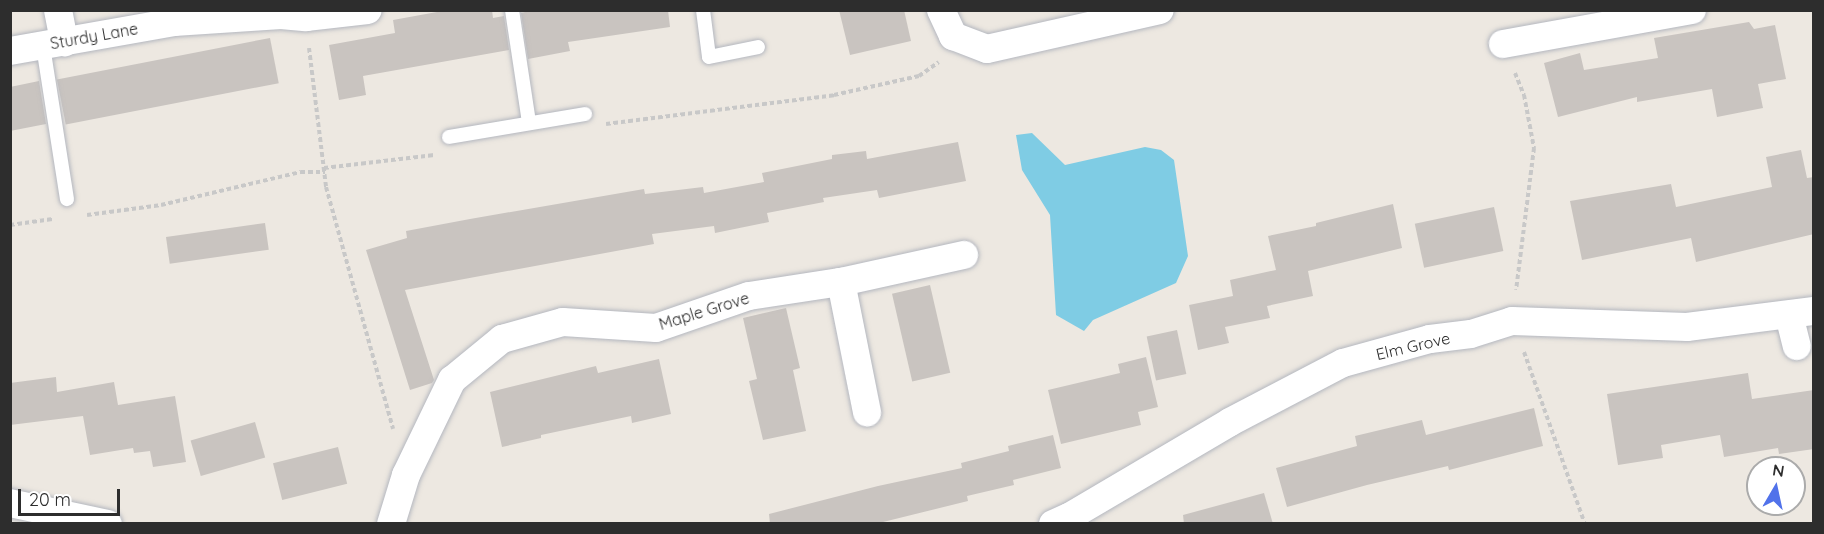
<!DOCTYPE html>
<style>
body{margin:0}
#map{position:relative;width:1824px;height:534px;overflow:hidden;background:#ede8e1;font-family:Quicksand,sans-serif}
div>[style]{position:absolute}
.water>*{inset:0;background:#7fcce4}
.building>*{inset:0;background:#c9c4c0;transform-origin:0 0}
.path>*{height:4px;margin-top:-2px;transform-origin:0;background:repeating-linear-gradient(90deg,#c8c8c8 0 4.5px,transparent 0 7.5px)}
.roads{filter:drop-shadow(0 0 2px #b4b7bf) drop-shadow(0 0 2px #b4b7bf)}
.lane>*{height:14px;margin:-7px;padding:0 7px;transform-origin:7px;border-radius:7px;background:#fff}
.street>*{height:28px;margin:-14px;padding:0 14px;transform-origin:14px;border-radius:14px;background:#fff}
span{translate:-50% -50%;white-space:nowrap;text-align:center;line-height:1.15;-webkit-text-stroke:4.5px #fff;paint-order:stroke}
.street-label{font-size:16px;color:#2d2d2d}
.frame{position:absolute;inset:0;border:12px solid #2d2d2d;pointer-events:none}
.north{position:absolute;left:1746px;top:456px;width:60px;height:60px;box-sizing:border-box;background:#fff;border:2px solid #ababab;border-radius:50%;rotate:9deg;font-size:16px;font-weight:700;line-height:24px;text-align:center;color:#2d2d2d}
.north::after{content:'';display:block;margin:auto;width:21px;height:27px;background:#5172ea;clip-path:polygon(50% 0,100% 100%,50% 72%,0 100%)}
.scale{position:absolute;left:18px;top:489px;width:102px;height:27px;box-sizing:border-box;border:3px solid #2d2d2d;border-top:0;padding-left:8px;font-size:18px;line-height:21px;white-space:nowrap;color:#2d2d2d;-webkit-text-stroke:4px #fff;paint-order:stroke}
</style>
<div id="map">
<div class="water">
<i style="clip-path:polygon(1032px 133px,1065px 165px,1145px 147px,1161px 150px,1174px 160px,1188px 256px,1176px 283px,1093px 320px,1084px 331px,1056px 315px,1050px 215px,1022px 170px,1016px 135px)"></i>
</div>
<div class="building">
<i style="clip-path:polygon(448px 10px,492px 10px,493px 18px,504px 16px,509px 50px,363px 76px,366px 95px,339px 100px,329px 45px,395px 33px,393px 20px)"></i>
<i style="clip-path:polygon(533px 10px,668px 10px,670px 27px,568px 42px,570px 51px,528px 59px,521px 13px)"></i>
<i style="clip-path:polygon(839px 10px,904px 10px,911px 41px,850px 55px)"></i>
<i style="clip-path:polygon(1749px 22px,1754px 29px,1775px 25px,1786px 79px,1758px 84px,1763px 108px,1717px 117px,1712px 89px,1637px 102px,1637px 97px,1558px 117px,1544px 63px,1580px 53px,1584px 70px,1658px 58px,1654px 38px)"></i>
<i style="left:270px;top:38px;width:46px;height:217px;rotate:79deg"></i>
<i style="clip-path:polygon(39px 81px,46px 124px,10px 131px,10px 87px)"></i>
<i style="clip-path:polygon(958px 142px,966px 181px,879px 198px,877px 190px,823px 198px,824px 202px,767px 213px,769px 222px,715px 233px,714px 226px,652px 234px,654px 244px,405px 290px,434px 380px,432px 383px,410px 390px,366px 250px,407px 238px,406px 231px,470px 219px,644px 189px,645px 194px,703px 187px,704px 193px,764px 182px,762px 173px,832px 159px,832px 155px,866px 151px,867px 159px)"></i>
<i style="clip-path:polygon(1801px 150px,1807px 178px,1814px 177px,1814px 234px,1696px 262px,1691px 238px,1582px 260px,1570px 201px,1671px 184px,1676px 207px,1772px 187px,1766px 157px)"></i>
<i style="clip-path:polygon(1393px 204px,1402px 248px,1308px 271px,1313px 296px,1267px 306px,1270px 318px,1225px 327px,1229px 343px,1198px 350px,1189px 305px,1233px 296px,1230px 280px,1276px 270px,1268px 236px,1316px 226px,1316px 223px)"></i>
<i style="left:1494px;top:207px;width:45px;height:81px;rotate:78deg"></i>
<i style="left:265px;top:223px;width:27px;height:100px;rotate:82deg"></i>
<i style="left:930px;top:285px;width:90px;height:39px;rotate:77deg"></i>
<i style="clip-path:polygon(786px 308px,800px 368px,793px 370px,806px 431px,763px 440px,749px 381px,757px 379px,743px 318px)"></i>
<i style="left:1177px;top:330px;width:45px;height:31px;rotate:78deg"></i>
<i style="clip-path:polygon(1146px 357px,1158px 407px,1138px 412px,1141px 425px,1061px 444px,1048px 390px,1120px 373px,1118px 364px)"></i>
<i style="clip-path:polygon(659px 359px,671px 414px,632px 423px,631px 416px,541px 435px,541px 438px,502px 447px,490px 392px,596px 366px,598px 373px)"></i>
<i style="clip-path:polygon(1748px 373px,1752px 399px,1814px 390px,1814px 449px,1779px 454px,1778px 448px,1724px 457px,1720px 435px,1661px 445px,1663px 458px,1618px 465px,1607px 394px)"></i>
<i style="clip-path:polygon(56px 377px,57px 392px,114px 382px,118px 405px,175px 396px,186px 462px,153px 467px,150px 451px,134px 453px,133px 448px,90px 455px,83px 416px,10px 425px,10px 383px)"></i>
<i style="clip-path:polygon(1534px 408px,1543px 446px,1449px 470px,1448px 466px,1367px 485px,1287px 507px,1276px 468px,1357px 446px,1355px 436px,1422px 420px,1426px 435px)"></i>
<i style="left:255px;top:422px;width:37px;height:67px;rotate:74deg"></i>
<i style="clip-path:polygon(1053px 435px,1061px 468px,1013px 480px,1014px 485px,967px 496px,968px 501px,875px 524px,770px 524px,769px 514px,878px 486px,962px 468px,961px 463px,1009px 451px,1008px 446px)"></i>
<i style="left:338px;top:447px;width:38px;height:67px;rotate:76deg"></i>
<i style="clip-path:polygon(1264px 493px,1273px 524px,1184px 524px,1183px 515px)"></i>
</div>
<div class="path">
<i style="left:309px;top:48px;width:140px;rotate:83deg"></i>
<i style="left:326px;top:187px;width:251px;rotate:74.5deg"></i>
<i style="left:1515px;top:73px;width:24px;rotate:68deg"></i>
<i style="left:1524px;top:95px;width:54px;rotate:79.3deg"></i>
<i style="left:1534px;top:148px;width:143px;rotate:97.2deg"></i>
<i style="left:606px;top:124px;width:230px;rotate:-7.2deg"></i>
<i style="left:834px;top:95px;width:87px;rotate:-12.6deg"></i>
<i style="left:919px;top:76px;width:24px;rotate:-35deg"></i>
<i style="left:324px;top:168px;width:111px;rotate:-6.7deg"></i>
<i style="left:87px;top:215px;width:75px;rotate:-7.7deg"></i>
<i style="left:161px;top:205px;width:144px;rotate:-13.3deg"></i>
<i style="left:301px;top:172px;width:24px"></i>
<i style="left:10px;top:225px;width:43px;rotate:-7.9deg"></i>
<i style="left:1524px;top:352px;width:182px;rotate:70.5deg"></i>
</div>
<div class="roads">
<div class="lane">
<i style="left:512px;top:10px;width:114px;rotate:81.4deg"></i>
<i style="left:703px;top:10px;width:47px;rotate:82.7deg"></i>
<i style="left:709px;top:57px;width:50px;rotate:-11.5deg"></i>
<i style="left:43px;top:46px;width:155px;rotate:81.1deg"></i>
<i style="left:449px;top:137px;width:138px;rotate:-9.6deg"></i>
</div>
<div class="street">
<i style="left:58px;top:10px;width:33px;rotate:79deg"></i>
<i style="left:941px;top:10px;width:29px;rotate:65deg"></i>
<i style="left:953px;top:36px;width:36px;rotate:21deg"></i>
<i style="left:987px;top:49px;width:177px;rotate:-12.7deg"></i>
<i style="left:281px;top:15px;width:25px;rotate:5deg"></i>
<i style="left:306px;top:17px;width:62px;rotate:-6.4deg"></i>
<i style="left:1503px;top:44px;width:192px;rotate:-10.2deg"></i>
<i style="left:10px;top:51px;width:167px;rotate:-10deg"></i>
<i style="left:174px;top:22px;width:107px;rotate:-3.7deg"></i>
<i style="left:281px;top:15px;width:5px;rotate:-101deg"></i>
<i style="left:841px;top:282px;width:133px;rotate:78.7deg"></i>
<i style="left:1789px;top:315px;width:32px;rotate:76deg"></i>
<i style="left:10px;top:503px;width:100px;rotate:12.1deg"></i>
<i style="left:391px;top:524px;width:51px;rotate:-73deg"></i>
<i style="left:406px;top:475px;width:106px;rotate:-64.2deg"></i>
<i style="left:452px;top:380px;width:65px;rotate:-39.4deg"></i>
<i style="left:502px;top:339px;width:63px;rotate:-15.6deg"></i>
<i style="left:563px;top:322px;width:93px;rotate:3.7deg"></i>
<i style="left:656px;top:328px;width:98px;rotate:-19deg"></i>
<i style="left:749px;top:296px;width:93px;rotate:-8.7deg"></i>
<i style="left:841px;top:282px;width:126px;rotate:-12.4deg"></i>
<i style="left:1053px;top:524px;width:17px;rotate:-24deg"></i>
<i style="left:1069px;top:517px;width:187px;rotate:-30.5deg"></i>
<i style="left:1230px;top:422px;width:127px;rotate:-27.6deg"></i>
<i style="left:1343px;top:363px;width:90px;rotate:-15.4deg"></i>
<i style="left:1430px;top:339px;width:41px;rotate:-7deg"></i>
<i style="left:1471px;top:334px;width:43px;rotate:-17.6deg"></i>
<i style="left:1512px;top:321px;width:175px;rotate:2deg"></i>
<i style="left:1687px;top:327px;width:128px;rotate:-7.2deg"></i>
</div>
</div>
<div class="street-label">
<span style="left:94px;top:36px;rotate:-10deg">Sturdy Lane</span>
<span style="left:704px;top:311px;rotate:-17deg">Maple Grove</span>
<span style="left:1413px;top:346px;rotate:-13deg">Elm Grove</span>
</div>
<div class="frame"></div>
<div class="north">N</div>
<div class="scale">20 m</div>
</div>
